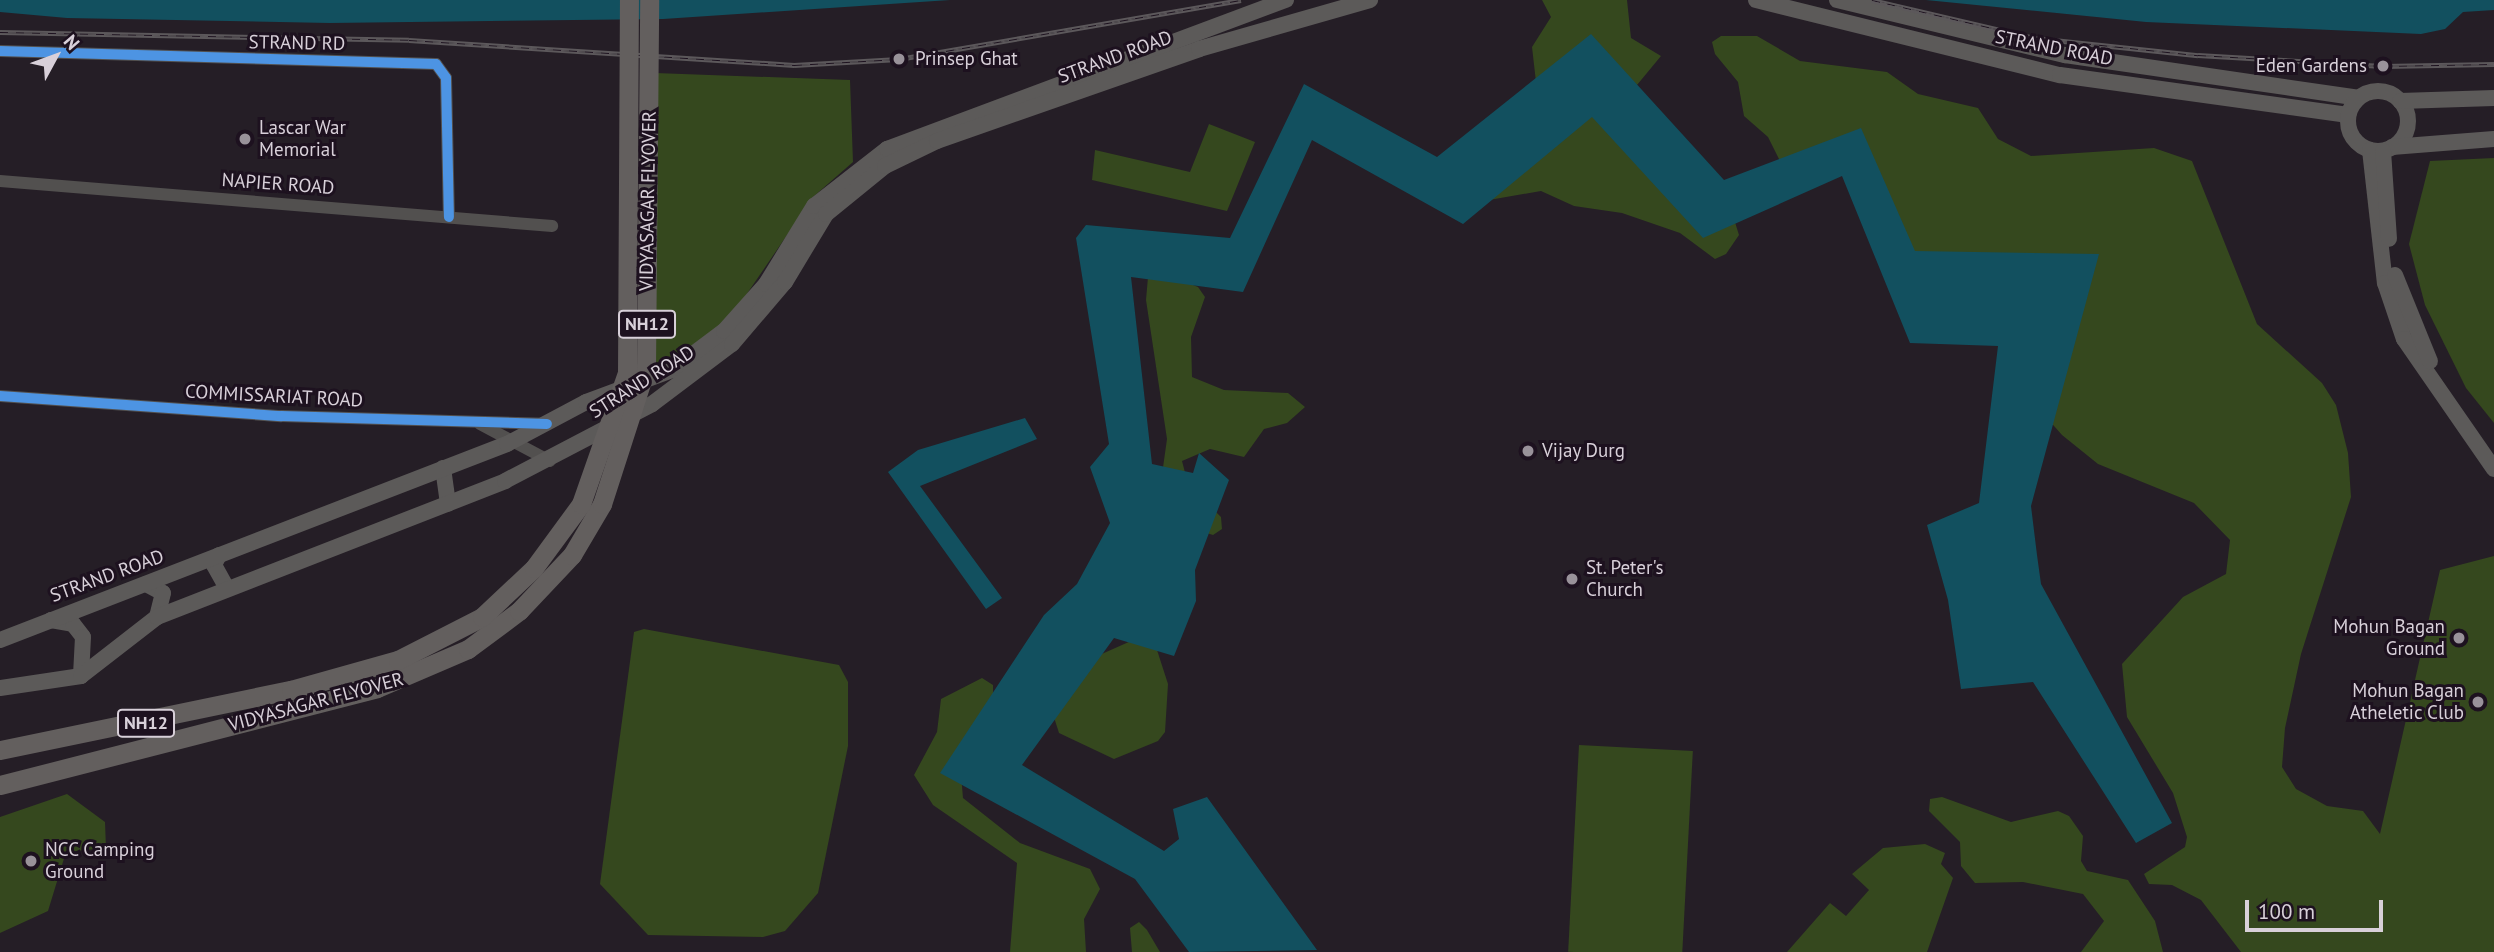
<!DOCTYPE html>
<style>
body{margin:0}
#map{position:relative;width:2494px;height:952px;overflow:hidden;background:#251e26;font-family:"PT Sans",sans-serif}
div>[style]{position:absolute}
.green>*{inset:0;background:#35481e;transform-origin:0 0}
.water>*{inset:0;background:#12505f}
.minor>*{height:12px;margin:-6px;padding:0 6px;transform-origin:6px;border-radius:6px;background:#52504f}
.major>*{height:16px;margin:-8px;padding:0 8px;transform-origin:8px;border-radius:8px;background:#5c5a59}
.major>.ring{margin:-8px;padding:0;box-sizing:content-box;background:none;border:16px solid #5c5a59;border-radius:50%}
.highway>*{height:19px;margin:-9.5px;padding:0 9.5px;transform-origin:9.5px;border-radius:9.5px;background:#635f5e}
.rail>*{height:5px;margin-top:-2.5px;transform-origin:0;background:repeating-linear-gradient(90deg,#1d111f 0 8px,#5c585b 0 16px);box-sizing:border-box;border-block:2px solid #5c585b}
.highway-bridge>*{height:19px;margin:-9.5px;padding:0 9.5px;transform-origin:9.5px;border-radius:9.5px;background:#635f5e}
.cycleway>*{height:10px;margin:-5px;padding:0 5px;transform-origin:5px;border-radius:5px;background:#4d94e3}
.dots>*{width:19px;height:19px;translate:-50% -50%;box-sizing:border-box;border:4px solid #1d111f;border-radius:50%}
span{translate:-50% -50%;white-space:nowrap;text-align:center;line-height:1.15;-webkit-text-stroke:6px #1d111f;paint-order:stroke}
.shield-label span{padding:2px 5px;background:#1d111f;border:2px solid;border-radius:5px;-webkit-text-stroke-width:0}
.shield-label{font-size:18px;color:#d8d0d9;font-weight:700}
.street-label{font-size:19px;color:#d8d0d9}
.poi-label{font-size:19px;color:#d8d0d9}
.left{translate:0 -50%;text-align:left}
.right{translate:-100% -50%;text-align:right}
.north{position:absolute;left:21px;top:21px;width:70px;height:70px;-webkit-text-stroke:5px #1d111f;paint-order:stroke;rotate:49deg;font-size:19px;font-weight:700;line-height:28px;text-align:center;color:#d8d0d9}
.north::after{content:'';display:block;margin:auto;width:24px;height:32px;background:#d8d0d9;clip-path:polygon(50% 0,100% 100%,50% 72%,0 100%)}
.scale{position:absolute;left:2245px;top:900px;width:138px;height:32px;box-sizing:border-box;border:4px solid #d8d0d9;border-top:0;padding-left:9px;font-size:21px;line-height:24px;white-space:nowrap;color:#d8d0d9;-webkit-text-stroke:5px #1d111f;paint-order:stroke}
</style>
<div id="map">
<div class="green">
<i style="clip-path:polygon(1542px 0,1627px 0,1631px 38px,1661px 56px,1632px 91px,1728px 200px,1739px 235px,1726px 254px,1715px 259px,1680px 233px,1622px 213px,1574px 206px,1541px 191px,1472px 203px,1536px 82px,1532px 47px,1551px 17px)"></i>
<i style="clip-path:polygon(1721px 36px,1757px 36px,1800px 61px,1887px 72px,1918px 94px,1978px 108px,1998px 139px,2031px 156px,2154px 148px,2192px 161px,2257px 324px,2322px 383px,2336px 405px,2348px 453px,2351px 497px,2301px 654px,2285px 728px,2282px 767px,2296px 789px,2327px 806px,2363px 811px,2380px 834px,2440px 570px,2494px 556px,2494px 952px,2241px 952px,2201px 900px,2172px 885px,2149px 884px,2144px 874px,2185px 847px,2187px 837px,2173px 793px,2127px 717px,2122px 664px,2183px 597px,2226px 574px,2230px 540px,2194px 503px,2098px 464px,2062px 435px,2039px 409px,2024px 352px,1966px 328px,1852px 169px,1784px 169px,1768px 137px,1744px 116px,1738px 82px,1715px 54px,1712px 42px)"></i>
<i style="clip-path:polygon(655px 73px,850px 80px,853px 162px,813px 197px,727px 323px,667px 363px,653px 362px)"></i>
<i style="clip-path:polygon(1209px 124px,1255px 142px,1227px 211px,1092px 180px,1095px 150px,1190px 172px)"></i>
<i style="clip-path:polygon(2494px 158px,2494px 423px,2466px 388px,2425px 305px,2409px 244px,2430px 161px)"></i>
<i style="clip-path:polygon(1161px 272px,1198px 287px,1205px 297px,1191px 337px,1192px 377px,1224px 390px,1288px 393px,1305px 407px,1287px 423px,1264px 429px,1244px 457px,1210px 449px,1182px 461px,1188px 484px,1221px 517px,1222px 529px,1213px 535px,1156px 517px,1167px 439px,1146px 300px,1148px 277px)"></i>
<i style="clip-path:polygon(644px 629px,839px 665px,848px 682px,848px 746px,818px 893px,785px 931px,763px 937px,648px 935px,600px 884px,634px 632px)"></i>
<i style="clip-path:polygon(1140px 637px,1157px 650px,1168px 684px,1165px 732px,1158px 741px,1114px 759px,1059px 733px,1052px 711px,1095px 657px)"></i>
<i style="clip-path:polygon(982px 678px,993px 685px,993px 697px,961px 774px,963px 798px,1020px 843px,1090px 869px,1100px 889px,1084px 919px,1086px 952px,1010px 952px,1017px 863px,933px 805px,914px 775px,937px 732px,941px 699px)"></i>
<i style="left:1579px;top:745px;width:114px;height:207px;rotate:3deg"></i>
<i style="clip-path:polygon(67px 794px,105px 822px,106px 848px,66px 852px,48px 911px,0 933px,0 817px)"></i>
<i style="clip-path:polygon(1942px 797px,2011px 822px,2058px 811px,2069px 816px,2083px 836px,2081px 861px,2087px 871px,2128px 880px,2155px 921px,2163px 952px,2081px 952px,2104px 921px,2083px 894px,2023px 882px,1975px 883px,1961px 866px,1960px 842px,1929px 811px,1930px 799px)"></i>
<i style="clip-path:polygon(1925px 844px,1945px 853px,1941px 864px,1953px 878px,1927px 952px,1787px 952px,1830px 903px,1846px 916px,1869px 890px,1852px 874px,1883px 848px)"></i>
<i style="clip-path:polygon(1139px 922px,1147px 930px,1160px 952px,1132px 952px,1130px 928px)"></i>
</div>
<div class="water">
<i style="clip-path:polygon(0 0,950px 0,663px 19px,330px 23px,67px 18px,0 12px)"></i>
<i style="clip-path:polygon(1926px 0,2494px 0,2494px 10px,2463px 12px,2445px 29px,2421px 34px,2146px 22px)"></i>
<i style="clip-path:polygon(1591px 34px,1724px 180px,1861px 128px,1915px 251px,2099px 254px,2031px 506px,2037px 555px,2041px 584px,2172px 823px,2136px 843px,2033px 682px,1961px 689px,1948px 600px,1927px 525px,1979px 503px,1998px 346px,1910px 343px,1842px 176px,1703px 238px,1592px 117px,1463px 224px,1312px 140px,1243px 292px,1131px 277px,1152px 464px,1193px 473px,1199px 453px,1229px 480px,1195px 570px,1196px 601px,1174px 656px,1114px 638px,1022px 765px,1164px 851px,1179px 839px,1173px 809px,1207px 797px,1317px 950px,1189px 952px,1135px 879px,940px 773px,1044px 615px,1077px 584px,1110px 523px,1090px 467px,1109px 444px,1076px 238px,1086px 225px,1230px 238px,1304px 84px,1437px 157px)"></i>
<i style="clip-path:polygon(1025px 418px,1037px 439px,920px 486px,1002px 598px,986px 609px,888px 472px,918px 450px)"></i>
</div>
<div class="minor">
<i style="left:0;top:51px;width:436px;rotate:1.7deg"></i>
<i style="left:436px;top:64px;width:17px;rotate:54deg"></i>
<i style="left:446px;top:78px;width:139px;rotate:88.8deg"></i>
<i style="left:0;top:181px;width:554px;rotate:4.66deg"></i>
<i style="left:0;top:396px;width:282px;rotate:4.1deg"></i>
<i style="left:281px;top:416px;width:264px;rotate:1.7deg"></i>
<i style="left:480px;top:424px;width:79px;rotate:27.9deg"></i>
</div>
<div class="major">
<i style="left:1756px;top:0;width:313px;rotate:13.9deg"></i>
<i style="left:2060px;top:75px;width:291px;rotate:7.9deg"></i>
<i style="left:1837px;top:0;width:235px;rotate:13.6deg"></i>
<i style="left:2065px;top:55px;width:296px;rotate:8.3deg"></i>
<i class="ring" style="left:2348px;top:91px;width:44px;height:44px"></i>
<i style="left:2400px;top:101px;width:94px;rotate:-1.8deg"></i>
<i style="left:2392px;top:147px;width:102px;rotate:-4.5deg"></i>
<i style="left:2370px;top:150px;width:134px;rotate:83.6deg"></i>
<i style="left:2385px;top:283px;width:59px;rotate:71.3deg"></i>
<i style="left:2404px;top:339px;width:158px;rotate:55.3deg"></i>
<i style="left:2383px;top:151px;width:88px;rotate:86.1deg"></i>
<i style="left:2395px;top:275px;width:93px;rotate:67.9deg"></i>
<i style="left:443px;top:468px;width:36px;rotate:82deg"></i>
<i style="left:219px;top:555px;width:11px;rotate:117deg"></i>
<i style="left:214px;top:565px;width:26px;rotate:61deg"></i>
<i style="left:146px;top:584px;width:19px;rotate:28deg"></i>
<i style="left:163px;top:593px;width:25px;rotate:104deg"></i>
<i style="left:51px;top:620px;width:22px;rotate:10deg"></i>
<i style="left:73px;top:624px;width:16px;rotate:52deg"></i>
<i style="left:83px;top:637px;width:39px;rotate:93deg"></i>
<i style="left:0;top:640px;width:544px;rotate:-21.14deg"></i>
<i style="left:507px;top:444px;width:89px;rotate:-28deg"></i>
<i style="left:586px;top:402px;width:92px;rotate:-20.4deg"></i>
<i style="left:672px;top:370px;width:65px;rotate:-36.9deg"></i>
<i style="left:724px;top:331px;width:63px;rotate:-48.2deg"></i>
<i style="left:766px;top:284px;width:92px;rotate:-58.4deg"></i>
<i style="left:814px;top:206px;width:93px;rotate:-38deg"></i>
<i style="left:887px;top:149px;width:426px;rotate:-20.5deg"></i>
<i style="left:0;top:688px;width:82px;rotate:-8.4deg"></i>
<i style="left:81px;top:676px;width:96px;rotate:-37.8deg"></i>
<i style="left:157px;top:617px;width:374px;rotate:-21.3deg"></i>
<i style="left:505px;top:481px;width:166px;rotate:-27.6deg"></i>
<i style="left:652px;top:404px;width:100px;rotate:-36.9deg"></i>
<i style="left:732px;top:344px;width:82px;rotate:-49.5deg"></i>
<i style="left:785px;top:282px;width:79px;rotate:-58.9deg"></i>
<i style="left:826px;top:214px;width:76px;rotate:-39.1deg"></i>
<i style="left:885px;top:166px;width:58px;rotate:-25.7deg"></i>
<i style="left:937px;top:141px;width:278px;rotate:-19.3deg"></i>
<i style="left:1199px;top:49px;width:178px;rotate:-16deg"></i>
</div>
<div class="highway">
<i style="left:0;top:750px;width:297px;rotate:-11.7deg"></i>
<i style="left:0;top:785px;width:389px;rotate:-14.4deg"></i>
<i style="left:377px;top:688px;width:99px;rotate:-23.2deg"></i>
<i style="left:468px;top:649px;width:64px;rotate:-36.7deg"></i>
</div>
<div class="rail">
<i style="left:1872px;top:0;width:167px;rotate:13.1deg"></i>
<i style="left:2035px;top:38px;width:164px;rotate:6deg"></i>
<i style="left:2198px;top:55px;width:185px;rotate:3.4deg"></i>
<i style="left:2383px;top:66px;width:111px;rotate:-1deg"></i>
<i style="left:0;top:32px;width:409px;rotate:1.1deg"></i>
<i style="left:409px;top:40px;width:386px;rotate:3.7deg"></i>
<i style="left:794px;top:65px;width:105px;rotate:-3.3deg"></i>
<i style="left:899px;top:59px;width:347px;rotate:-9.8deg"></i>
</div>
<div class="highway-bridge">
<i style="left:519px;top:611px;width:77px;rotate:-46.6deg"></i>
<i style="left:572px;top:555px;width:59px;rotate:-59.5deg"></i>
<i style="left:602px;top:504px;width:143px;rotate:-72.1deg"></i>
<i style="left:646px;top:368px;width:368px;rotate:-89.5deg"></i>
<i style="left:291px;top:690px;width:111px;rotate:-15.7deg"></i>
<i style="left:398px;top:660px;width:94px;rotate:-27.1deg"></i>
<i style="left:482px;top:617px;width:71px;rotate:-43.3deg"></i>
<i style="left:534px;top:568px;width:79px;rotate:-53.7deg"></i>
<i style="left:581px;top:504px;width:139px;rotate:-70.7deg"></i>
<i style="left:627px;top:373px;width:373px;rotate:-89.7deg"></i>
</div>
<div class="cycleway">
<i style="left:0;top:51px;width:436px;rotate:1.7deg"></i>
<i style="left:436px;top:64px;width:17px;rotate:54deg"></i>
<i style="left:446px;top:78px;width:139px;rotate:88.8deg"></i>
<i style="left:0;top:396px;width:282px;rotate:4.1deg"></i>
<i style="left:281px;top:416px;width:266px;rotate:1.7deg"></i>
</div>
<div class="dots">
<i style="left:899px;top:59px;background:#99929a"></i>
<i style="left:2383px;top:66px;background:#99929a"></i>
<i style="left:245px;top:139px;background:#99929a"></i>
<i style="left:1528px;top:451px;background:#99929a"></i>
<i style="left:1572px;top:579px;background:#99929a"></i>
<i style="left:2459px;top:638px;background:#99929a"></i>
<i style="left:2478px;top:702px;background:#99929a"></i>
<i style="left:31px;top:861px;background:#99929a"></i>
</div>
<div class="shield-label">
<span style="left:647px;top:324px">NH12</span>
<span style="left:146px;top:723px">NH12</span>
</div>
<div class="street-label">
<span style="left:297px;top:43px;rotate:1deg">STRAND RD</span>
<span style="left:2054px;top:48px;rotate:11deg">STRAND ROAD</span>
<span style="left:1115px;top:57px;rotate:-20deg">STRAND ROAD</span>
<span style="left:278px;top:184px;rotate:4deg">NAPIER ROAD</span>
<span style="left:648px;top:201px;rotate:-89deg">VIDYASAGAR FLYOVER</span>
<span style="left:642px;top:382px;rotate:-32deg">STRAND ROAD</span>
<span style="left:274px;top:396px;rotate:3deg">COMMISSARIAT ROAD</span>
<span style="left:107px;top:576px;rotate:-20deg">STRAND ROAD</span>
<span style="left:316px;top:702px;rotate:-15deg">VIDYASAGAR FLYOVER</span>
</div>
<div class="poi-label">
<span class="left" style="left:915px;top:59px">Prinsep Ghat</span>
<span class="right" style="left:2367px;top:66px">Eden Gardens</span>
<span class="left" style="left:259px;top:139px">Lascar War<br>Memorial</span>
<span class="left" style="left:1542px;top:451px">Vijay Durg</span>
<span class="left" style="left:1586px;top:579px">St. Peter's<br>Church</span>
<span class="right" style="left:2445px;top:638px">Mohun Bagan<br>Ground</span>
<span class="right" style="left:2464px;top:702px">Mohun Bagan<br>Atheletic Club</span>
<span class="left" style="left:45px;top:861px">NCC Camping<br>Ground</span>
</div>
<div class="north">N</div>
<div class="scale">100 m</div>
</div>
